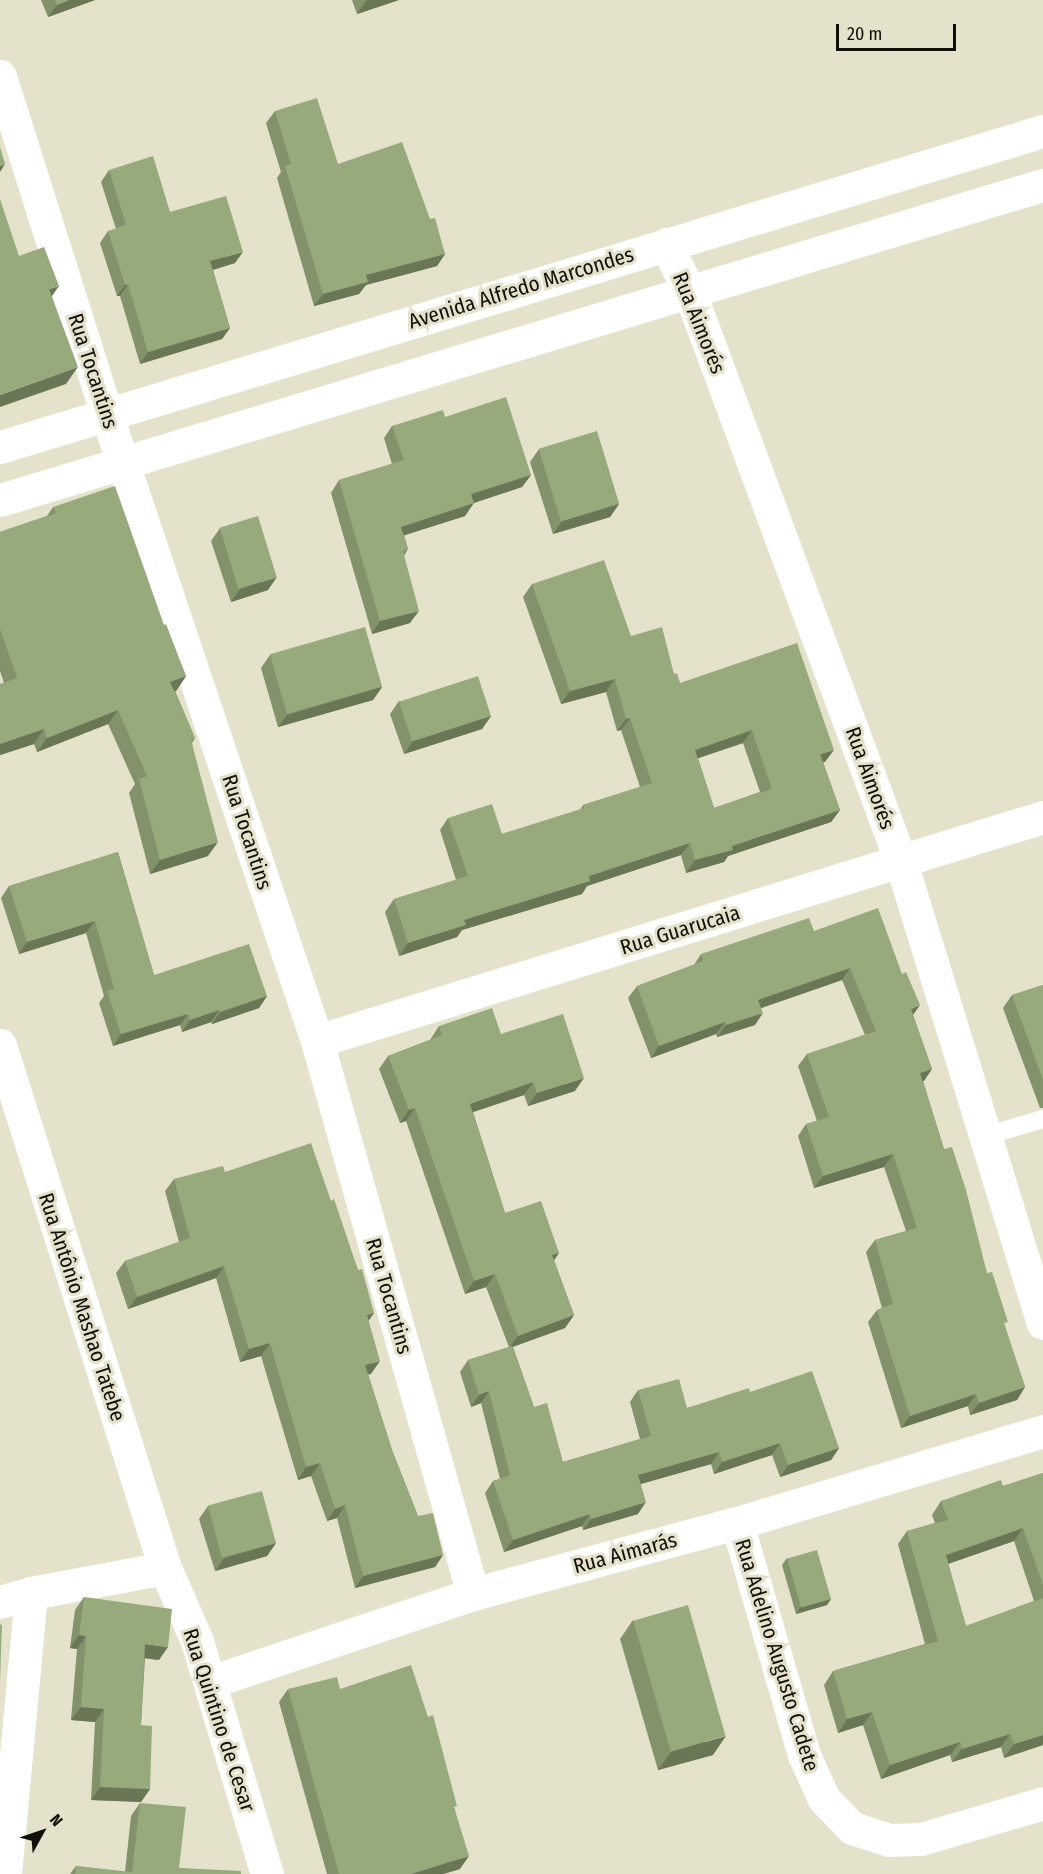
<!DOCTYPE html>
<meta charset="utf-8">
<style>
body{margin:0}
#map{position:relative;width:1043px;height:1874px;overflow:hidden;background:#e5e2cc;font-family:"Fira Sans Condensed",sans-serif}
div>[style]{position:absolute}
.service>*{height:18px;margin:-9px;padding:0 9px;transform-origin:9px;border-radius:9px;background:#fff}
.minor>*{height:33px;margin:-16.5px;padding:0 16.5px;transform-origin:16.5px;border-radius:16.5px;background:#fff}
.wall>*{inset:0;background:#82926b}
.shaded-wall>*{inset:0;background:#6a7757}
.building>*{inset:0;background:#97aa7c;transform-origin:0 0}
span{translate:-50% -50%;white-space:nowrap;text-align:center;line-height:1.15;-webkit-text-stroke:6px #e5e2cc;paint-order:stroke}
.street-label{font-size:21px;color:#100f08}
.north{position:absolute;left:12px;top:1802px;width:60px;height:60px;-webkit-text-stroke:4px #e5e2cc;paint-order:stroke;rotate:50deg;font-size:16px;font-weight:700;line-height:24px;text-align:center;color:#100f08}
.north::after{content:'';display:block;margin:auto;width:21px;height:27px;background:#100f08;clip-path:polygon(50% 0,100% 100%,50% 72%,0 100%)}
.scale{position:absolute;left:836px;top:24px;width:120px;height:27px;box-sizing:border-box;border:3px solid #100f08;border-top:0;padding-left:8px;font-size:18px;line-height:21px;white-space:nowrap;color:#100f08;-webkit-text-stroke:4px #e5e2cc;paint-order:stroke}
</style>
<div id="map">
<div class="service">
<i style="left:985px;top:1136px;width:60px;rotate:-16.3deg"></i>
</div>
<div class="minor">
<i style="left:0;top:76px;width:353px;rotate:72.5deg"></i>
<i style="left:106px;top:413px;width:662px;rotate:71.43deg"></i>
<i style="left:317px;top:1041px;width:575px;rotate:74.25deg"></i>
<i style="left:666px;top:244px;width:55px;rotate:63.9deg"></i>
<i style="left:690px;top:293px;width:607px;rotate:69.65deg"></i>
<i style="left:901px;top:862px;width:482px;rotate:72.9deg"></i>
<i style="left:0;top:447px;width:1090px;rotate:-16.86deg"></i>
<i style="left:0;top:500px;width:1090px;rotate:-16.81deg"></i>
<i style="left:317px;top:1041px;width:760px;rotate:-17.15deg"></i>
<i style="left:0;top:1045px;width:548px;rotate:72.49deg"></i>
<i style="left:165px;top:1568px;width:80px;rotate:66.3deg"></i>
<i style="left:197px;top:1641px;width:243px;rotate:73.3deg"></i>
<i style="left:737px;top:1523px;width:241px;rotate:73.9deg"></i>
<i style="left:804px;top:1755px;width:48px;rotate:65.6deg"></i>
<i style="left:824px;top:1799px;width:40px;rotate:46deg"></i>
<i style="left:852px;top:1828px;width:39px;rotate:18deg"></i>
<i style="left:889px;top:1840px;width:32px;rotate:-2deg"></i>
<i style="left:921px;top:1839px;width:127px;rotate:-16.4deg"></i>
<i style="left:0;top:1602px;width:32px;rotate:-16deg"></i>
<i style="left:31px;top:1593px;width:136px;rotate:-10.6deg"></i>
<i style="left:210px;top:1682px;width:277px;rotate:-18.5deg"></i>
<i style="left:473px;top:1594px;width:273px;rotate:-15.1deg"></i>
<i style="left:737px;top:1523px;width:320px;rotate:-16.7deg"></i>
<i style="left:5px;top:1874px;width:282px;rotate:-84.7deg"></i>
</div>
<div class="wall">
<i style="clip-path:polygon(41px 0,95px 0,48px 17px)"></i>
<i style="clip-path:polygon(352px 0,399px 0,357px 14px)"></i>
<i style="clip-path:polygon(275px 111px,338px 164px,430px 219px,445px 254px,437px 266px,366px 285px,359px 294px,314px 306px,277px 178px,281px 172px,266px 123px)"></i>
<i style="clip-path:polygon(109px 170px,170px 212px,235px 263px,213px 270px,230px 328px,222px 339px,140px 364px,120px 296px,117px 296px,100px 243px,108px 231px,116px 229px,101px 182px)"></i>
<i style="clip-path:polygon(445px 417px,531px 475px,522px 487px,473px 503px,465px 516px,404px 535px,408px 549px,404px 556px,410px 623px,372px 634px,331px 493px,339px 480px,392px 464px,384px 438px,392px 426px)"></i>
<i style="clip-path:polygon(539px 449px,619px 504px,610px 517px,553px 534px,530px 462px)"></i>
<i style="clip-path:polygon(53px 507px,164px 625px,186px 676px,176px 691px,175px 691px,195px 738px,192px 743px,208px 856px,150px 874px,129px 793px,135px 784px,108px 724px,37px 752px,34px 744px,0 755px,0 684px,4px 683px,0 671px,0 532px,47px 516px)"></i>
<i style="clip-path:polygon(220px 528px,268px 590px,231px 602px,211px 541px)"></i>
<i style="clip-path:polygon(evenodd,532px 584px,631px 636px,674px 674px,680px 683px,825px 762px,823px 762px,840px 810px,831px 822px,728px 856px,724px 862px,686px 873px,681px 855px,587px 886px,582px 894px,462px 930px,457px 937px,399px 956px,385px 912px,394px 899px,456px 880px,440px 830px,448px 818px,502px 834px,580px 810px,583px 805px,640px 787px,621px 730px,617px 731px,606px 692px,561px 704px,523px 597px,532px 584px,743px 743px,760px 792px,714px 808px,698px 758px,743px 743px)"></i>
<i style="clip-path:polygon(270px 655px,382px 687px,373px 700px,278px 727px,261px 668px)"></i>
<i style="clip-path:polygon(399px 701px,491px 716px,482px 729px,404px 754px,390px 714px)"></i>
<i style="clip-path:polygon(118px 852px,154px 975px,267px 996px,259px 1008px,212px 1024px,211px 1022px,182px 1032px,180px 1025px,113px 1046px,99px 1003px,104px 996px,86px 933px,19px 954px,1px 898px,9px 886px)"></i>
<i style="clip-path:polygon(814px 931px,913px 1015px,932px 1069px,923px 1081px,944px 1149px,987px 1273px,1025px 1387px,1017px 1400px,970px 1415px,968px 1406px,901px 1428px,868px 1322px,877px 1310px,882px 1308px,866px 1252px,875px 1240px,906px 1231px,884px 1167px,814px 1188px,798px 1136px,806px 1124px,817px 1121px,798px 1066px,807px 1054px,865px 1035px,842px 980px,761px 1008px,755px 1025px,717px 1037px,716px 1034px,651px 1058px,628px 998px,637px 986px,694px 965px,701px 954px)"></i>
<i style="clip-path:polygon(1043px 985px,1043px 1108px,1040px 1108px,1003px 1008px,1012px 995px)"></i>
<i style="clip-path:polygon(439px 1026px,501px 1034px,575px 1091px,528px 1106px,524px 1095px,473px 1112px,505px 1213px,559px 1253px,554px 1260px,574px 1315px,565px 1328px,513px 1347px,534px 1407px,563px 1462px,640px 1439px,630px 1402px,638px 1390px,687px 1408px,750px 1392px,839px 1448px,831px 1460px,780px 1477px,772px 1455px,714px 1474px,711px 1464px,641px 1484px,638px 1514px,583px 1530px,582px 1526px,504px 1552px,485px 1493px,493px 1481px,500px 1479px,481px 1403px,471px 1407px,460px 1372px,468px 1360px,509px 1347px,486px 1287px,465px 1294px,406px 1121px,400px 1123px,379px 1069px,388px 1056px,430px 1040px)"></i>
<i style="clip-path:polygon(225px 1172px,331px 1201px,358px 1270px,374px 1313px,368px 1321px,371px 1374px,368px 1374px,392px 1450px,418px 1516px,443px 1555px,435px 1567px,355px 1588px,337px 1518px,327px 1521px,311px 1476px,298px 1480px,261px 1356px,240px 1362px,216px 1278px,128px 1309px,116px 1273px,125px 1261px,179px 1242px,165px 1191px,174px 1179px)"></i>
<i style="clip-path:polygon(evenodd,1043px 1473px,1043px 1745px,1004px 1758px,1001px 1747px,952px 1762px,950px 1755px,881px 1779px,863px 1725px,838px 1733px,824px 1685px,833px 1671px,925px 1644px,898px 1544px,907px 1531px,935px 1523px,932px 1515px,941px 1501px,1003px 1486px,1043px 1473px,1014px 1541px,1034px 1601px,966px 1626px,948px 1564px,1014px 1541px)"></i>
<i style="clip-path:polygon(208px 1506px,276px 1543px,267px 1556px,215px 1571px,199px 1519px)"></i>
<i style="clip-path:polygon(787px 1558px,831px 1599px,827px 1605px,796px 1614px,782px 1565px)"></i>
<i style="clip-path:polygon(84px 1597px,159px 1660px,145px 1658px,141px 1725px,150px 1789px,141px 1802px,91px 1800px,95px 1722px,71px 1720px,77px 1649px,70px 1648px,75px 1610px)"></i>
<i style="clip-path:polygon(633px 1620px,713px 1755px,658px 1770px,620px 1639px)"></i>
<i style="clip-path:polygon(288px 1689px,340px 1689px,455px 1809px,460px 1869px,443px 1874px,327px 1874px,279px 1702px)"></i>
<i style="clip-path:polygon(140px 1803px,179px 1868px,241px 1874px,70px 1874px,76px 1866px,125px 1872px,131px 1816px)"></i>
</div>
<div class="shaded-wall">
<i style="clip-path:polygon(69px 0,95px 0,48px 17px,57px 5px)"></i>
<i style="clip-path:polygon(369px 0,399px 0,357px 14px,366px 1px)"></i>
<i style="clip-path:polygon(5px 164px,0 172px,0 166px)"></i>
<i style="clip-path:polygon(243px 252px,235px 263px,202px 273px,210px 261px)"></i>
<i style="clip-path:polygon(445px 254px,437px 266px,366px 285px,359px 294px,314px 306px,323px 294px,366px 275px)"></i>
<i style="clip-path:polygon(128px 284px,120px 296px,117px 296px,125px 285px)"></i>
<i style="clip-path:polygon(59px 286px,47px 303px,49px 289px)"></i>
<i style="clip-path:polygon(230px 328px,222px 339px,140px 364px,148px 352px)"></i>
<i style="clip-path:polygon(78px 367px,66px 384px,0 407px,0 395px)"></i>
<i style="clip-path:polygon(531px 475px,522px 487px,462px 507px,471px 494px)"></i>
<i style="clip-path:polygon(474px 503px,465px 516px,393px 539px,401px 527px)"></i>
<i style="clip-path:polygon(619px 504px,610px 517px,553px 534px,562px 521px)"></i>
<i style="clip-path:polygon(277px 577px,268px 590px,231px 602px,240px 589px)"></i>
<i style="clip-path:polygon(419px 611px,410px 623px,372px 634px,380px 621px)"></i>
<i style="clip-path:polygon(186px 676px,176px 691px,161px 696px,170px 682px)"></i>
<i style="clip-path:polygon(615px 679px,606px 692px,561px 704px,570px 691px)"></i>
<i style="clip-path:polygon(382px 687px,373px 700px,278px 727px,287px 715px)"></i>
<i style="clip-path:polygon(118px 710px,108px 724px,37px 752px,47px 738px)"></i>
<i style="clip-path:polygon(491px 716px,482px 729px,404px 754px,413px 741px)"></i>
<i style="clip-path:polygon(630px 718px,621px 730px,617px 731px,626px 719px)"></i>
<i style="clip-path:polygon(44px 729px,34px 744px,0 755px,0 744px)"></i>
<i style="clip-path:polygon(752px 730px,743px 743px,687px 762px,695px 750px)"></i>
<i style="clip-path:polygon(834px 750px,825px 762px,812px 766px,820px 754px)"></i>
<i style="clip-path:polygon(840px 810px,831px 822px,728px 856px,724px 862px,686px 873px,695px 860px,732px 846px)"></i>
<i style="clip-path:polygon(218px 842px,208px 856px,150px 874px,160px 860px)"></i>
<i style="clip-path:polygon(690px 843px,681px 855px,587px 886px,582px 894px,462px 930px,457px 937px,399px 956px,408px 943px,464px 920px,589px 876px)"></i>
<i style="clip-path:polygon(95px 921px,86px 933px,19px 954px,27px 942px)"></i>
<i style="clip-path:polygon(850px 968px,842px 980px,750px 1012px,758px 1000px)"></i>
<i style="clip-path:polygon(267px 996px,259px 1008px,212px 1024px,220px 1012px)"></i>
<i style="clip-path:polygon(920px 1005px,911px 1018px,911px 1009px)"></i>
<i style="clip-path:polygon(219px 1010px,211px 1022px,182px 1032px,190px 1020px)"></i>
<i style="clip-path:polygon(763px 1013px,755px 1025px,717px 1037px,726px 1025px)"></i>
<i style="clip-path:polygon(188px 1014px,180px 1025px,113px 1046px,121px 1034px)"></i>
<i style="clip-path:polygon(725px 1022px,716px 1034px,651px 1058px,659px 1046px)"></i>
<i style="clip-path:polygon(932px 1069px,924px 1081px,912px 1085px,920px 1073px)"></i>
<i style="clip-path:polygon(584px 1078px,575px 1091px,528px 1106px,537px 1093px)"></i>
<i style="clip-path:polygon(533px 1082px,524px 1095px,461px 1116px,470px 1104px)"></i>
<i style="clip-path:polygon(415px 1108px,406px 1121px,400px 1123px,409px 1110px)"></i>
<i style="clip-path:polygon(893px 1154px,884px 1167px,814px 1188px,823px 1176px)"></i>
<i style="clip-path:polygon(559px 1253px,550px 1266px,552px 1255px)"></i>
<i style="clip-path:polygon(224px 1266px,216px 1278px,128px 1309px,137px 1297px)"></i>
<i style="clip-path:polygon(495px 1274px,486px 1287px,465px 1294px,474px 1281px)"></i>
<i style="clip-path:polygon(374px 1313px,365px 1326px,367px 1315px)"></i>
<i style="clip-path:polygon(574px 1315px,565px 1328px,509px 1348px,518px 1336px)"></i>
<i style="clip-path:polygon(270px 1343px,261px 1356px,240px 1362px,249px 1349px)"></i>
<i style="clip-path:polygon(380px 1361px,371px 1374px,357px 1377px,365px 1365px)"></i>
<i style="clip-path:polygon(1025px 1387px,1017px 1400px,970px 1415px,979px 1403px)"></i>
<i style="clip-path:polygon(489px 1391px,481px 1403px,471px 1407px,479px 1395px)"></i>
<i style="clip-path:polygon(976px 1394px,968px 1406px,901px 1428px,910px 1416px)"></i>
<i style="clip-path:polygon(780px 1443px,772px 1455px,714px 1474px,722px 1462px)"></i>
<i style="clip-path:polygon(839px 1448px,831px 1460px,780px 1477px,788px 1465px)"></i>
<i style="clip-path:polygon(719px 1452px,711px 1464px,630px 1487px,638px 1475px)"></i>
<i style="clip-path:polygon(320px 1463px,311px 1476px,298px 1480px,306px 1467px)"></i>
<i style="clip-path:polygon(646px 1502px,638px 1514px,583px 1530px,591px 1519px)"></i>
<i style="clip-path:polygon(345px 1505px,337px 1518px,327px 1521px,335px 1509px)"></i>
<i style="clip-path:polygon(590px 1514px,582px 1526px,504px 1552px,513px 1540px)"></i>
<i style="clip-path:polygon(1023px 1528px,1014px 1541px,936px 1568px,946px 1555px)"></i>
<i style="clip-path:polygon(276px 1543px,267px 1556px,215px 1571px,224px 1558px)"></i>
<i style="clip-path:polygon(443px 1555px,435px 1567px,355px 1588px,363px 1576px)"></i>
<i style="clip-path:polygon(831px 1599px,827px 1605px,796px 1614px,801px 1607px)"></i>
<i style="clip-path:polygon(79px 1635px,86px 1636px,77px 1649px,70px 1648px)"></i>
<i style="clip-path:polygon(145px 1644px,168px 1647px,159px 1660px,136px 1657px)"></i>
<i style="clip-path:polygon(81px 1707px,104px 1709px,95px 1722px,71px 1720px)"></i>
<i style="clip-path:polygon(872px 1712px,863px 1725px,838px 1733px,847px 1719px)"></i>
<i style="clip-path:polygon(1010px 1734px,1001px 1747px,952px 1762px,962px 1749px)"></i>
<i style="clip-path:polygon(1043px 1735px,1043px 1745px,1004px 1758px,1014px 1744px)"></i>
<i style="clip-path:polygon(726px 1736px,713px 1755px,658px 1770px,671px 1752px)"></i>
<i style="clip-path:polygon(960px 1742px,950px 1755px,881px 1779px,890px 1765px)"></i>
<i style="clip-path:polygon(100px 1787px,150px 1789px,141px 1802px,91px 1800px)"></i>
<i style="clip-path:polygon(469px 1856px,460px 1869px,443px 1874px,411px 1874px)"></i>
</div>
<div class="building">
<i style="clip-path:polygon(55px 0,69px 0,57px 5px)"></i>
<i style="clip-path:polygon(317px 98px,338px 164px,402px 142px,430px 219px,435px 218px,445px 254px,366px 275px,368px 282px,323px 294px,285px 166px,291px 164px,275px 111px)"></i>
<i style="clip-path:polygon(0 147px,5px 164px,0 166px)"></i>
<i style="clip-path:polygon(153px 156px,170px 212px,226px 196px,243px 252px,210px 261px,230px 328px,148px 352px,128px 284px,125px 285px,108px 231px,126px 225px,109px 170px)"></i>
<i style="clip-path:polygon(0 199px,19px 256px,44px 247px,59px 286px,49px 289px,78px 367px,0 395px)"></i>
<i style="clip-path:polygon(506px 397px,531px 475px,471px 494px,474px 503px,401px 527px,408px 549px,403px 551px,419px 611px,380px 621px,339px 480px,404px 460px,392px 426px,443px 410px,445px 417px)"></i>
<i style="left:597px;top:431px;width:76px;height:61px;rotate:73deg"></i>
<i style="clip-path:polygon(115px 486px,164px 625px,166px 624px,186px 676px,170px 682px,195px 738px,191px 740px,218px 842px,160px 860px,139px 779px,147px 776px,118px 710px,47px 738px,44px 729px,0 744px,0 684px,17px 678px,0 629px,0 532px,56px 513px,53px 507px)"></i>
<i style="left:258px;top:516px;width:64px;height:40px;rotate:73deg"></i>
<i style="clip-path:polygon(evenodd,604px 560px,631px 636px,662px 627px,674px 674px,677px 673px,680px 683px,797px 643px,834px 750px,820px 754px,840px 810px,732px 846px,733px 850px,695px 860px,690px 843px,589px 876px,590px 881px,464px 920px,466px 925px,408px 943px,394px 899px,468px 876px,448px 818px,492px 804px,502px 834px,584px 808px,583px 805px,652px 783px,630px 718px,626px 719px,615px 679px,570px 691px,532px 584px,604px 560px,752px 730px,772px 789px,714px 808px,695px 750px,752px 730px)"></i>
<i style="left:365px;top:627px;width:62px;height:99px;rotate:74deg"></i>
<i style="left:478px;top:676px;width:42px;height:83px;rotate:72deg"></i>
<i style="clip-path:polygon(118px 852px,154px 975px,249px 944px,267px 996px,220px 1012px,219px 1010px,190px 1020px,188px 1014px,121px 1034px,107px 991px,114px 989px,95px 921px,27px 942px,9px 886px)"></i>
<i style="clip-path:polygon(878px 908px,902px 974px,906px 972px,920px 1005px,911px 1009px,932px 1069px,920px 1073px,944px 1149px,952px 1147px,966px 1190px,987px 1273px,992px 1272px,1008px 1322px,1004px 1323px,1025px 1387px,979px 1403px,976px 1394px,910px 1416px,877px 1310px,893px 1304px,875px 1240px,917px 1228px,893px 1154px,823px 1176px,806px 1124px,829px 1117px,807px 1054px,876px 1031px,850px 968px,758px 1000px,763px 1013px,726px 1025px,725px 1022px,659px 1046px,637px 986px,703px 961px,701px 954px,809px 918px,814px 931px)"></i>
<i style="clip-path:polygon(1043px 985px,1043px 1080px,1012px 995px)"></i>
<i style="clip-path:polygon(492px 1008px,501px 1034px,563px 1014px,584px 1078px,537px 1093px,533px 1082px,470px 1104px,505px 1213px,541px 1201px,559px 1253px,552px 1255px,574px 1315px,518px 1336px,495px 1274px,474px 1281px,415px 1108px,409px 1110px,388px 1056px,442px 1035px,439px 1026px)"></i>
<i style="clip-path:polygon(311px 1143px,331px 1201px,334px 1199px,358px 1270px,362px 1269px,374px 1313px,367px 1315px,380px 1361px,365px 1365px,392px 1450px,418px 1516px,433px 1513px,443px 1555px,363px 1576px,345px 1505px,335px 1509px,320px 1463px,306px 1467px,270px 1343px,249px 1349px,224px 1266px,137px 1297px,125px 1261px,190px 1238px,174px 1179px,223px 1166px,225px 1172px)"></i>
<i style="clip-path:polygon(512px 1346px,534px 1407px,547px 1403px,563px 1462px,651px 1436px,638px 1390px,679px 1379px,687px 1408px,749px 1388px,750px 1392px,812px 1371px,839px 1448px,788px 1465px,780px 1443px,722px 1462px,719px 1452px,638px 1475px,646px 1502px,591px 1519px,590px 1514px,513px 1540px,493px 1481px,510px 1475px,489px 1391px,479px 1395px,468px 1360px)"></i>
<i style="clip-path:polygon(1043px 1473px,1043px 1585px,1023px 1528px,946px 1555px,966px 1626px,1043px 1598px,1043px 1735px,1014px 1744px,1010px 1734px,962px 1749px,960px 1742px,890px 1765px,872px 1712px,847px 1719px,833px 1671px,938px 1641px,907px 1531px,948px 1520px,941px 1501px,1001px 1480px,1003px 1486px)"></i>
<i style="left:262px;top:1491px;width:54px;height:56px;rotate:75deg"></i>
<i style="left:817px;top:1550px;width:51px;height:31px;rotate:74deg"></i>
<i style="clip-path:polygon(84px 1597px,172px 1609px,168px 1647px,145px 1644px,141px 1725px,152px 1726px,150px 1789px,100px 1787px,104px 1709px,81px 1707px,86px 1636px,79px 1635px)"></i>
<i style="left:688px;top:1605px;width:136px;height:57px;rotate:74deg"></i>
<i style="clip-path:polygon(2px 1624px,0 1682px,0 1625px)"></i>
<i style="clip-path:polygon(411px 1665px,428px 1717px,433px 1715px,457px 1806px,454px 1807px,469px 1856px,411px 1874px,339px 1874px,288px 1689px,337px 1677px,340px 1689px)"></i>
<i style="clip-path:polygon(140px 1803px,186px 1807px,179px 1868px,241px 1871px,241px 1874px,75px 1874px,76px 1866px,132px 1872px)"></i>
</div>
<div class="street-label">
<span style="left:521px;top:288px;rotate:-17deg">Avenida Alfredo Marcondes</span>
<span style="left:699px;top:323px;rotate:68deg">Rua Aimorés</span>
<span style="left:93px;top:371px;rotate:72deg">Rua Tocantins</span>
<span style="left:870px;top:778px;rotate:70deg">Rua Aimorés</span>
<span style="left:247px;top:832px;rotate:72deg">Rua Tocantins</span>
<span style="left:680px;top:930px;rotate:-17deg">Rua Guarucaia</span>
<span style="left:389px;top:1296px;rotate:74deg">Rua Tocantins</span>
<span style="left:82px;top:1307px;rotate:72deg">Rua Antônio Mashao Tatebe</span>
<span style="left:625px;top:1553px;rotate:-15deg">Rua Aimarás</span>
<span style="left:777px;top:1655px;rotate:73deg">Rua Adelino Augusto Cadete</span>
<span style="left:219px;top:1720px;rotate:72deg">Rua Quintino de Cesar</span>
</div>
<div class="north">N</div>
<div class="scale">20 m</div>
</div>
